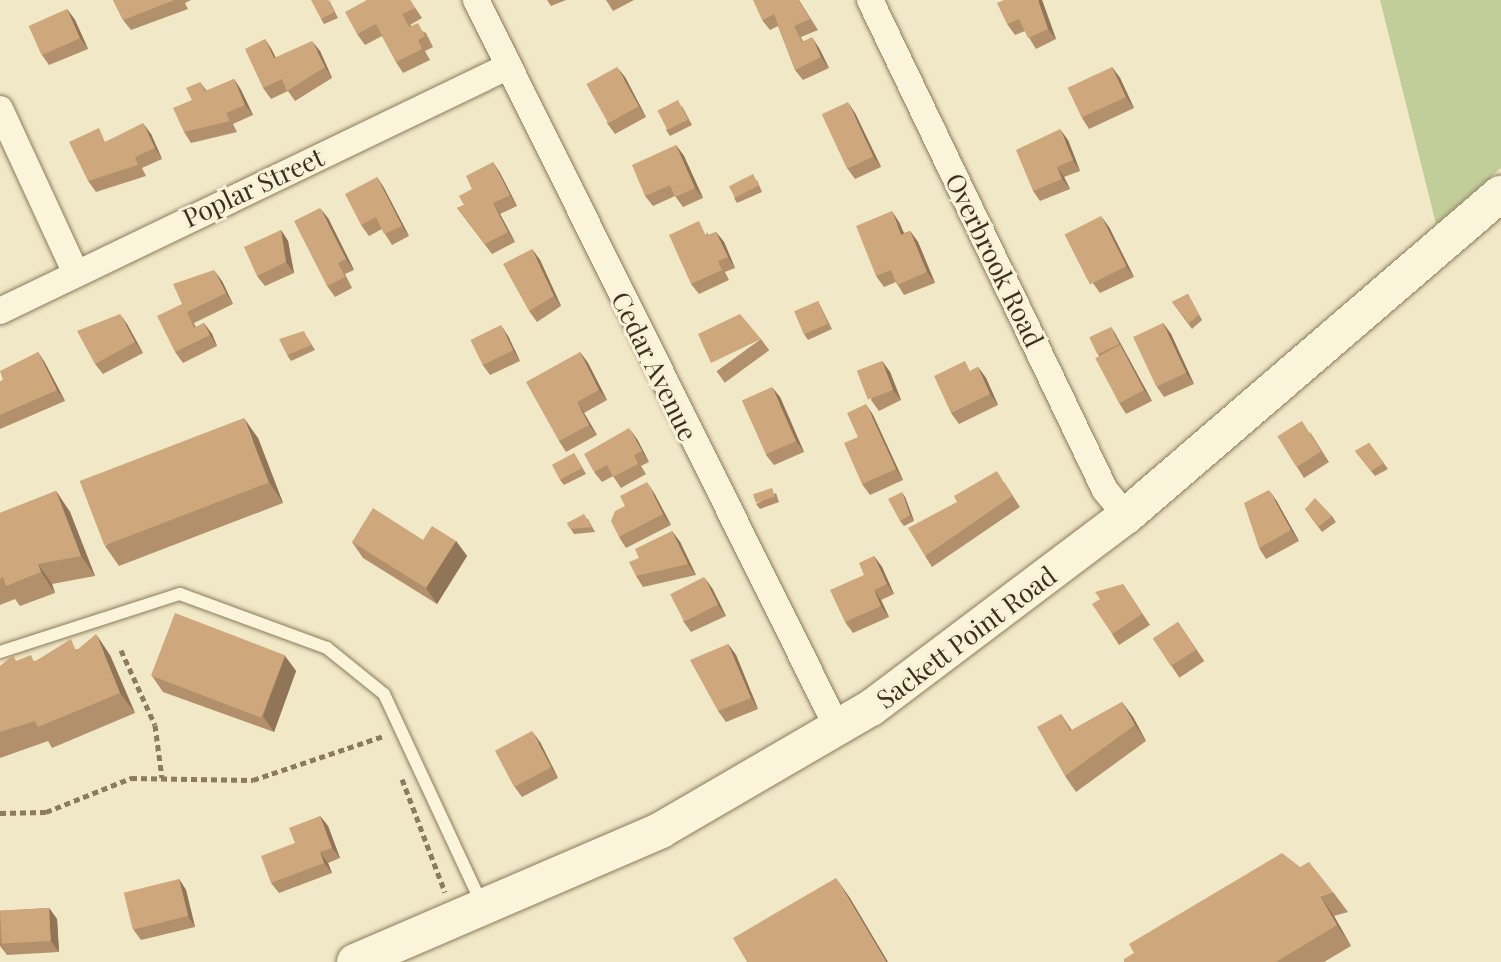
<!DOCTYPE html>
<style>
body{margin:0}
#map{position:relative;width:1501px;height:962px;overflow:hidden;background:#f0e8c7;font-family:"Playfair Display",serif}
div>[style]{position:absolute}
.green>*{inset:0;background:#c2ce9a}
.path>*{height:5px;margin-top:-2.5px;transform-origin:0;background:repeating-linear-gradient(90deg,#8c7b5c 0 6px,transparent 0 10px)}
.roads{filter:drop-shadow(0 0 2px #8c7b5c) drop-shadow(0 0 2px #8c7b5c)}
.lane>*{height:12px;margin:-6px;padding:0 6px;transform-origin:6px;border-radius:6px;background:#faf4db}
.street>*{height:26px;margin:-13px;padding:0 13px;transform-origin:13px;border-radius:13px;background:#faf4db}
.secondary>*{height:36px;margin:-18px;padding:0 18px;transform-origin:18px;border-radius:18px;background:#faf4db}
.wall>*{inset:0;background:#b1906b;transform-origin:0 0}
.shaded-wall>*{inset:0;background:#907657}
.building>*{inset:0;background:#cea87c;transform-origin:0 0}
span{translate:-50% -50%;white-space:nowrap;text-align:center;line-height:1.15;-webkit-text-stroke:6px #f7f1d7;paint-order:stroke}
.street-label{font-size:26px;color:#3c3120}
</style>
<div id="map">
<div class="green">
<i style="clip-path:polygon(1380px 0,1501px 0,1501px 168px,1436px 224px)"></i>
</div>
<div class="path">
<i style="left:121px;top:650px;width:82px;rotate:65.6deg"></i>
<i style="left:155px;top:725px;width:53px;rotate:82.5deg"></i>
<i style="left:402px;top:779px;width:121px;rotate:69.2deg"></i>
<i style="left:0;top:813px;width:46px;rotate:-1.2deg"></i>
<i style="left:46px;top:812px;width:92px;rotate:-21.8deg"></i>
<i style="left:131px;top:778px;width:122px;rotate:0.9deg"></i>
<i style="left:253px;top:780px;width:138px;rotate:-18.6deg"></i>
</div>
<div class="roads">
<div class="lane">
<i style="left:0;top:652px;width:189px;rotate:-17.9deg"></i>
<i style="left:180px;top:594px;width:157px;rotate:20.2deg"></i>
<i style="left:327px;top:648px;width:73px;rotate:38.9deg"></i>
<i style="left:384px;top:694px;width:232px;rotate:65deg"></i>
</div>
<div class="street">
<i style="left:476px;top:0;width:814px;rotate:63.59deg"></i>
<i style="left:870px;top:0;width:543px;rotate:64.38deg"></i>
<i style="left:1105px;top:490px;width:33px;rotate:51deg"></i>
<i style="left:0;top:109px;width:179px;rotate:65.2deg"></i>
<i style="left:0;top:311px;width:563px;rotate:-25.7deg"></i>
</div>
<div class="secondary">
<i style="left:355px;top:962px;width:333px;rotate:-23.3deg"></i>
<i style="left:661px;top:830px;width:243px;rotate:-30.2deg"></i>
<i style="left:871px;top:708px;width:319px;rotate:-37deg"></i>
<i style="left:1126px;top:516px;width:494px;rotate:-40.7deg"></i>
</div>
</div>
<div class="wall">
<i style="clip-path:polygon(113px 0,191px 0,185px 3px,188px 9px,131px 30px,123px 20px)"></i>
<i style="clip-path:polygon(329px 0,338px 18px,324px 24px,321px 19px)"></i>
<i style="clip-path:polygon(410px 0,422px 18px,410px 25px,426px 33px,433px 47px,425px 51px,430px 60px,403px 73px,396px 62px,382px 36px,365px 45px,357px 34px)"></i>
<i style="clip-path:polygon(547px 0,566px 0,551px 6px)"></i>
<i style="clip-path:polygon(606px 0,634px 0,613px 11px)"></i>
<i style="clip-path:polygon(799px 0,818px 30px,801px 37px,803px 41px,819px 48px,829px 68px,803px 80px,795px 70px,778px 26px,770px 30px,762px 20px)"></i>
<i style="clip-path:polygon(1042px 0,1056px 39px,1036px 49px,1025px 31px,1015px 35px,1007px 24px)"></i>
<i style="clip-path:polygon(67px 9px,75px 20px,88px 49px,49px 65px,42px 55px)"></i>
<i style="clip-path:polygon(265px 39px,276px 58px,320px 51px,332px 78px,295px 101px,288px 91px,271px 99px,263px 88px)"></i>
<i style="clip-path:polygon(1112px 67px,1120px 78px,1134px 108px,1089px 129px,1082px 118px)"></i>
<i style="clip-path:polygon(625px 77px,646px 117px,615px 134px,607px 123px)"></i>
<i style="clip-path:polygon(234px 79px,241px 90px,253px 115px,233px 124px,237px 132px,191px 143px,184px 132px,192px 100px,200px 82px,207px 91px)"></i>
<i style="clip-path:polygon(682px 106px,692px 125px,670px 136px,666px 130px)"></i>
<i style="clip-path:polygon(855px 113px,881px 167px,855px 179px,847px 168px)"></i>
<i style="clip-path:polygon(151px 134px,162px 159px,142px 168px,146px 176px,96px 192px,88px 181px,107px 141px)"></i>
<i style="clip-path:polygon(1068px 140px,1080px 171px,1064px 177px,1070px 189px,1040px 201px,1033px 191px)"></i>
<i style="clip-path:polygon(676px 145px,684px 156px,703px 198px,683px 207px,675px 196px,653px 206px,645px 196px)"></i>
<i style="clip-path:polygon(493px 162px,500px 173px,517px 206px,500px 214px,515px 242px,492px 254px,457px 208px,464px 205px,472px 189px)"></i>
<i style="clip-path:polygon(377px 177px,384px 188px,409px 236px,392px 245px,382px 229px,369px 236px,361px 225px)"></i>
<i style="clip-path:polygon(757px 180px,762px 192px,737px 203px,734px 198px)"></i>
<i style="clip-path:polygon(328px 218px,354px 270px,345px 274px,352px 288px,335px 297px,327px 286px)"></i>
<i style="clip-path:polygon(899px 222px,904px 233px,910px 231px,918px 242px,935px 283px,904px 295px,896px 282px,884px 287px,876px 276px)"></i>
<i style="clip-path:polygon(1109px 227px,1134px 277px,1100px 293px,1092px 282px)"></i>
<i style="clip-path:polygon(281px 230px,288px 241px,294px 273px,265px 286px,257px 276px)"></i>
<i style="clip-path:polygon(707px 232px,708px 235px,716px 232px,724px 242px,735px 268px,725px 272px,729px 280px,699px 294px,691px 284px)"></i>
<i style="clip-path:polygon(532px 249px,540px 260px,561px 306px,537px 322px,529px 311px)"></i>
<i style="clip-path:polygon(222px 281px,233px 304px,194px 323px,196px 327px,204px 323px,212px 334px,217px 346px,183px 363px,175px 352px,182px 304px)"></i>
<i style="clip-path:polygon(1188px 294px,1202px 320px,1192px 329px,1172px 302px)"></i>
<i style="clip-path:polygon(818px 301px,832px 329px,808px 340px,804px 334px)"></i>
<i style="clip-path:polygon(1163px 323px,1171px 334px,1194px 384px,1164px 397px,1157px 387px)"></i>
<i style="clip-path:polygon(127px 324px,143px 353px,103px 374px,95px 364px)"></i>
<i style="clip-path:polygon(1111px 327px,1152px 401px,1126px 414px,1119px 403px,1098px 354px)"></i>
<i style="clip-path:polygon(508px 336px,520px 361px,490px 375px,482px 364px)"></i>
<i style="clip-path:polygon(307px 337px,315px 350px,291px 361px,287px 355px)"></i>
<i style="left:761px;top:339px;width:14px;height:55px;rotate:54deg"></i>
<i style="clip-path:polygon(38px 352px,45px 363px,65px 401px,0 429px,0 382px)"></i>
<i style="clip-path:polygon(580px 352px,588px 363px,607px 400px,584px 413px,597px 435px,566px 452px,559px 441px)"></i>
<i style="clip-path:polygon(882px 361px,890px 372px,901px 400px,879px 411px,871px 400px)"></i>
<i style="clip-path:polygon(978px 367px,986px 378px,998px 405px,959px 424px,951px 413px,972px 370px)"></i>
<i style="clip-path:polygon(780px 397px,804px 452px,774px 465px,766px 455px)"></i>
<i style="clip-path:polygon(873px 415px,903px 480px,870px 495px,862px 484px,858px 437px)"></i>
<i style="clip-path:polygon(1310px 432px,1329px 462px,1304px 478px,1297px 467px)"></i>
<i style="clip-path:polygon(258px 438px,283px 503px,119px 566px,105px 546px)"></i>
<i style="clip-path:polygon(637px 439px,649px 462px,641px 466px,646px 474px,621px 488px,613px 476px,602px 482px,594px 472px)"></i>
<i style="clip-path:polygon(1369px 443px,1388px 469px,1375px 476px,1355px 451px)"></i>
<i style="clip-path:polygon(574px 453px,586px 474px,564px 485px,560px 480px)"></i>
<i style="clip-path:polygon(1004px 482px,1020px 507px,932px 567px,925px 556px)"></i>
<i style="clip-path:polygon(56px 491px,70px 512px,95px 576px,52px 584px,55px 593px,20px 606px,15px 599px,0 605px,0 513px)"></i>
<i style="clip-path:polygon(654px 493px,671px 525px,626px 548px,619px 537px)"></i>
<i style="clip-path:polygon(776px 493px,779px 502px,760px 509px,756px 504px)"></i>
<i style="clip-path:polygon(905px 497px,914px 521px,904px 526px,900px 521px)"></i>
<i style="clip-path:polygon(1276px 500px,1299px 541px,1266px 559px,1259px 548px)"></i>
<i style="clip-path:polygon(1305px 509px,1332px 516px,1336px 522px,1322px 532px)"></i>
<i style="clip-path:polygon(588px 519px,595px 532px,574px 534px,567px 523px)"></i>
<i style="clip-path:polygon(672px 531px,680px 542px,696px 575px,643px 587px,636px 576px,639px 558px)"></i>
<i style="clip-path:polygon(423px 540px,456px 541px,467px 556px,437px 604px,363px 558px,352px 542px)"></i>
<i style="clip-path:polygon(874px 556px,882px 567px,894px 594px,881px 600px,889px 617px,853px 633px,845px 622px,864px 575px)"></i>
<i style="clip-path:polygon(1123px 584px,1150px 625px,1119px 645px,1112px 634px)"></i>
<i style="clip-path:polygon(712px 588px,726px 616px,691px 632px,683px 621px)"></i>
<i style="left:1178px;top:622px;width:47px;height:30px;rotate:56deg"></i>
<i style="clip-path:polygon(728px 644px,736px 655px,758px 709px,726px 722px,718px 711px)"></i>
<i style="clip-path:polygon(78px 649px,110px 655px,135px 713px,52px 748px,48px 741px,0 758px,0 666px,17px 661px,35px 661px)"></i>
<i style="clip-path:polygon(285px 656px,296px 671px,274px 732px,163px 692px,152px 676px)"></i>
<i style="clip-path:polygon(1122px 702px,1133px 717px,1146px 741px,1076px 792px,1065px 776px,1061px 714px,1072px 730px)"></i>
<i style="clip-path:polygon(540px 742px,558px 778px,522px 797px,514px 786px)"></i>
<i style="clip-path:polygon(320px 816px,328px 826px,340px 858px,328px 863px,332px 873px,279px 893px,271px 883px,295px 843px)"></i>
<i style="clip-path:polygon(179px 879px,186px 890px,195px 927px,141px 940px,133px 929px)"></i>
<i style="clip-path:polygon(1333px 892px,1348px 912px,1334px 916px,1351px 946px,1324px 962px,1124px 962px)"></i>
<i style="clip-path:polygon(49px 908px,57px 919px,59px 952px,7px 955px,0 946px,0 911px)"></i>
</div>
<div class="shaded-wall">
<i style="clip-path:polygon(1038px 0,1042px 0,1056px 39px,1048px 29px)"></i>
<i style="clip-path:polygon(67px 9px,75px 20px,88px 49px,80px 38px)"></i>
<i style="clip-path:polygon(812px 37px,819px 48px,829px 68px,821px 57px)"></i>
<i style="clip-path:polygon(265px 39px,272px 50px,281px 69px,274px 58px)"></i>
<i style="clip-path:polygon(312px 41px,320px 51px,332px 78px,325px 67px)"></i>
<i style="clip-path:polygon(617px 67px,625px 77px,646px 117px,639px 106px)"></i>
<i style="clip-path:polygon(1112px 67px,1120px 78px,1134px 108px,1126px 97px)"></i>
<i style="clip-path:polygon(234px 79px,241px 90px,253px 115px,245px 105px)"></i>
<i style="clip-path:polygon(848px 102px,855px 113px,881px 167px,873px 156px)"></i>
<i style="clip-path:polygon(143px 123px,151px 134px,162px 159px,155px 148px)"></i>
<i style="clip-path:polygon(1060px 129px,1068px 140px,1080px 171px,1073px 160px)"></i>
<i style="clip-path:polygon(676px 145px,684px 156px,703px 198px,695px 188px)"></i>
<i style="clip-path:polygon(493px 162px,500px 173px,517px 206px,510px 195px)"></i>
<i style="clip-path:polygon(1057px 167px,1064px 177px,1070px 189px,1062px 179px)"></i>
<i style="clip-path:polygon(377px 177px,384px 188px,409px 236px,402px 226px)"></i>
<i style="clip-path:polygon(493px 203px,500px 214px,515px 242px,508px 232px)"></i>
<i style="clip-path:polygon(320px 208px,328px 218px,354px 270px,346px 259px)"></i>
<i style="clip-path:polygon(892px 211px,899px 222px,909px 245px,901px 235px)"></i>
<i style="clip-path:polygon(1101px 216px,1109px 227px,1134px 277px,1126px 266px)"></i>
<i style="clip-path:polygon(281px 230px,288px 241px,294px 273px,286px 262px)"></i>
<i style="clip-path:polygon(910px 231px,918px 242px,935px 283px,927px 272px)"></i>
<i style="clip-path:polygon(716px 232px,724px 242px,735px 268px,728px 257px)"></i>
<i style="clip-path:polygon(532px 249px,540px 260px,561px 306px,554px 296px)"></i>
<i style="clip-path:polygon(214px 270px,222px 281px,233px 304px,226px 293px)"></i>
<i style="clip-path:polygon(120px 314px,127px 324px,143px 353px,135px 342px)"></i>
<i style="clip-path:polygon(204px 323px,212px 334px,217px 346px,210px 335px)"></i>
<i style="clip-path:polygon(1163px 323px,1171px 334px,1194px 384px,1186px 373px)"></i>
<i style="clip-path:polygon(501px 325px,508px 336px,520px 361px,513px 350px)"></i>
<i style="clip-path:polygon(1111px 327px,1115px 333px,1152px 401px,1144px 390px)"></i>
<i style="clip-path:polygon(38px 352px,45px 363px,65px 401px,57px 390px)"></i>
<i style="clip-path:polygon(580px 352px,588px 363px,607px 400px,599px 390px)"></i>
<i style="clip-path:polygon(882px 361px,890px 372px,901px 400px,893px 390px)"></i>
<i style="clip-path:polygon(978px 367px,986px 378px,998px 405px,990px 394px)"></i>
<i style="clip-path:polygon(772px 387px,780px 397px,804px 452px,796px 441px)"></i>
<i style="clip-path:polygon(577px 402px,584px 413px,597px 435px,589px 425px)"></i>
<i style="clip-path:polygon(866px 404px,873px 415px,903px 480px,896px 469px)"></i>
<i style="clip-path:polygon(244px 418px,258px 438px,283px 503px,269px 482px)"></i>
<i style="clip-path:polygon(629px 428px,637px 439px,649px 462px,642px 451px)"></i>
<i style="clip-path:polygon(647px 482px,654px 493px,671px 525px,663px 514px)"></i>
<i style="clip-path:polygon(1269px 490px,1276px 500px,1299px 541px,1291px 530px)"></i>
<i style="clip-path:polygon(56px 491px,70px 512px,95px 576px,81px 556px)"></i>
<i style="clip-path:polygon(902px 492px,905px 497px,914px 521px,910px 515px)"></i>
<i style="clip-path:polygon(672px 531px,680px 542px,696px 575px,688px 564px)"></i>
<i style="clip-path:polygon(456px 541px,467px 556px,437px 604px,426px 588px)"></i>
<i style="clip-path:polygon(874px 556px,882px 567px,894px 594px,887px 584px)"></i>
<i style="clip-path:polygon(38px 564px,52px 584px,55px 593px,41px 572px)"></i>
<i style="clip-path:polygon(704px 577px,712px 588px,726px 616px,718px 605px)"></i>
<i style="clip-path:polygon(874px 590px,881px 600px,889px 617px,881px 606px)"></i>
<i style="clip-path:polygon(96px 634px,110px 655px,135px 713px,120px 693px)"></i>
<i style="clip-path:polygon(728px 644px,736px 655px,758px 709px,751px 698px)"></i>
<i style="clip-path:polygon(285px 656px,296px 671px,274px 732px,263px 716px)"></i>
<i style="clip-path:polygon(1122px 702px,1133px 717px,1146px 741px,1135px 725px)"></i>
<i style="clip-path:polygon(532px 731px,540px 742px,558px 778px,551px 767px)"></i>
<i style="clip-path:polygon(320px 816px,328px 826px,340px 858px,332px 848px)"></i>
<i style="clip-path:polygon(320px 852px,328px 863px,332px 873px,324px 863px)"></i>
<i style="clip-path:polygon(836px 878px,850px 898px,888px 962px,886px 962px)"></i>
<i style="clip-path:polygon(179px 879px,186px 890px,195px 927px,188px 916px)"></i>
<i style="clip-path:polygon(1320px 896px,1334px 916px,1351px 946px,1337px 925px)"></i>
<i style="clip-path:polygon(49px 908px,57px 919px,59px 952px,51px 941px)"></i>
</div>
<div class="building">
<i style="clip-path:polygon(113px 0,175px 0,123px 20px)"></i>
<i style="clip-path:polygon(311px 0,328px 0,334px 12px,321px 19px)"></i>
<i style="clip-path:polygon(367px 0,410px 0,415px 8px,402px 14px,409px 27px,418px 23px,425px 36px,418px 40px,422px 49px,396px 62px,376px 24px,357px 34px,345px 12px)"></i>
<i style="clip-path:polygon(753px 0,798px 0,810px 19px,794px 26px,802px 42px,812px 37px,821px 57px,795px 70px,774px 14px,762px 20px)"></i>
<i style="clip-path:polygon(1004px 0,1038px 0,1048px 29px,1028px 38px,1019px 19px,1007px 24px,997px 3px)"></i>
<i style="left:67px;top:9px;width:32px;height:42px;rotate:66deg"></i>
<i style="clip-path:polygon(265px 39px,274px 58px,312px 41px,325px 67px,287px 91px,282px 79px,263px 88px,245px 49px)"></i>
<i style="left:617px;top:67px;width:45px;height:35px;rotate:61deg"></i>
<i style="left:1112px;top:67px;width:33px;height:49px;rotate:65deg"></i>
<i style="clip-path:polygon(234px 79px,245px 105px,226px 113px,230px 121px,184px 132px,173px 108px,192px 100px,186px 88px,200px 82px,205px 91px)"></i>
<i style="left:678px;top:100px;width:22px;height:23px;rotate:63deg"></i>
<i style="left:848px;top:102px;width:60px;height:29px;rotate:65deg"></i>
<i style="clip-path:polygon(143px 123px,155px 148px,135px 157px,138px 165px,88px 181px,69px 142px,99px 128px,105px 142px)"></i>
<i style="clip-path:polygon(1060px 129px,1073px 160px,1057px 167px,1062px 179px,1033px 191px,1016px 150px)"></i>
<i style="clip-path:polygon(676px 145px,695px 188px,675px 197px,670px 185px,645px 196px,632px 165px)"></i>
<i style="clip-path:polygon(493px 162px,510px 195px,493px 203px,508px 232px,485px 244px,457px 208px,464px 205px,459px 196px,472px 189px,466px 176px)"></i>
<i style="left:753px;top:174px;width:13px;height:27px;rotate:63deg"></i>
<i style="clip-path:polygon(377px 177px,402px 226px,384px 234px,376px 217px,361px 225px,345px 194px)"></i>
<i style="clip-path:polygon(320px 208px,346px 259px,338px 263px,345px 277px,327px 286px,294px 221px)"></i>
<i style="clip-path:polygon(892px 211px,901px 235px,910px 231px,927px 272px,897px 285px,891px 270px,876px 276px,856px 226px)"></i>
<i style="left:1101px;top:216px;width:56px;height:41px;rotate:63deg"></i>
<i style="clip-path:polygon(699px 221px,706px 236px,716px 232px,728px 257px,718px 261px,722px 270px,691px 284px,669px 235px)"></i>
<i style="clip-path:polygon(281px 230px,286px 262px,257px 276px,244px 247px)"></i>
<i style="clip-path:polygon(532px 249px,554px 296px,529px 311px,503px 264px)"></i>
<i style="clip-path:polygon(214px 270px,226px 293px,187px 312px,194px 328px,204px 323px,210px 335px,175px 352px,157px 316px,182px 304px,173px 284px)"></i>
<i style="clip-path:polygon(1188px 294px,1199px 315px,1189px 323px,1172px 302px)"></i>
<i style="left:818px;top:301px;width:25px;height:26px;rotate:67deg"></i>
<i style="clip-path:polygon(120px 314px,135px 342px,95px 364px,77px 331px)"></i>
<i style="clip-path:polygon(740px 314px,761px 339px,711px 363px,698px 334px)"></i>
<i style="left:1163px;top:323px;width:55px;height:33px;rotate:65deg"></i>
<i style="left:501px;top:325px;width:28px;height:34px;rotate:64deg"></i>
<i style="left:1111px;top:327px;width:19px;height:24px;rotate:65deg"></i>
<i style="clip-path:polygon(304px 331px,311px 345px,287px 355px,279px 339px)"></i>
<i style="left:1120px;top:345px;width:51px;height:28px;rotate:62deg"></i>
<i style="clip-path:polygon(38px 352px,57px 390px,0 415px,0 382px,3px 380px,0 371px)"></i>
<i style="clip-path:polygon(580px 352px,599px 390px,577px 402px,589px 425px,559px 441px,526px 382px)"></i>
<i style="left:882px;top:361px;width:31px;height:27px;rotate:69deg"></i>
<i style="clip-path:polygon(965px 361px,970px 371px,978px 367px,990px 394px,951px 413px,934px 376px)"></i>
<i style="left:772px;top:387px;width:59px;height:33px;rotate:66deg"></i>
<i style="clip-path:polygon(866px 404px,896px 469px,862px 484px,844px 443px,858px 437px,847px 413px)"></i>
<i style="left:244px;top:418px;width:69px;height:176px;rotate:69deg"></i>
<i style="left:1302px;top:421px;width:36px;height:29px;rotate:58deg"></i>
<i style="clip-path:polygon(629px 428px,642px 451px,634px 455px,638px 464px,613px 477px,607px 465px,594px 472px,584px 454px)"></i>
<i style="clip-path:polygon(1369px 443px,1384px 463px,1371px 471px,1355px 451px)"></i>
<i style="left:574px;top:453px;width:17px;height:25px;rotate:62deg"></i>
<i style="clip-path:polygon(997px 471px,1012px 496px,925px 556px,908px 528px,957px 502px,954px 496px)"></i>
<i style="clip-path:polygon(647px 482px,663px 514px,619px 537px,611px 521px,615px 511px,625px 506px,620px 496px)"></i>
<i style="left:772px;top:488px;width:9px;height:20px;rotate:72deg"></i>
<i style="clip-path:polygon(1269px 490px,1291px 530px,1259px 548px,1244px 503px)"></i>
<i style="clip-path:polygon(56px 491px,81px 556px,38px 564px,41px 572px,6px 586px,3px 577px,0 579px,0 513px)"></i>
<i style="clip-path:polygon(902px 492px,910px 515px,900px 521px,888px 499px)"></i>
<i style="clip-path:polygon(1315px 498px,1332px 516px,1318px 527px,1305px 509px)"></i>
<i style="clip-path:polygon(373px 508px,423px 540px,432px 526px,456px 541px,426px 588px,352px 542px)"></i>
<i style="clip-path:polygon(584px 514px,592px 527px,570px 529px,567px 523px)"></i>
<i style="clip-path:polygon(672px 531px,688px 564px,636px 576px,629px 562px,639px 558px,635px 549px)"></i>
<i style="clip-path:polygon(874px 556px,887px 584px,874px 590px,881px 606px,845px 622px,830px 590px,864px 575px,859px 563px)"></i>
<i style="left:704px;top:577px;width:31px;height:38px;rotate:63deg"></i>
<i style="clip-path:polygon(1123px 584px,1142px 614px,1112px 634px,1092px 604px,1100px 599px,1095px 592px)"></i>
<i style="left:175px;top:613px;width:118px;height:67px;rotate:21deg"></i>
<i style="left:1178px;top:622px;width:33px;height:30px;rotate:57deg"></i>
<i style="clip-path:polygon(96px 634px,120px 693px,38px 727px,35px 721px,0 732px,0 666px,13px 655px,16px 661px,31px 655px,34px 662px,71px 639px,76px 651px)"></i>
<i style="clip-path:polygon(728px 644px,751px 698px,718px 711px,690px 660px)"></i>
<i style="clip-path:polygon(1122px 702px,1135px 725px,1065px 776px,1037px 727px,1061px 714px,1070px 731px)"></i>
<i style="left:532px;top:731px;width:41px;height:42px;rotate:62deg"></i>
<i style="clip-path:polygon(320px 816px,332px 848px,320px 852px,324px 863px,271px 883px,261px 856px,295px 843px,289px 828px)"></i>
<i style="clip-path:polygon(1282px 853px,1300px 867px,1309px 862px,1333px 892px,1320px 896px,1337px 925px,1276px 962px,1124px 962px,1124px 959px,1134px 953px,1129px 944px)"></i>
<i style="clip-path:polygon(836px 878px,886px 962px,747px 962px,733px 938px)"></i>
<i style="left:179px;top:879px;width:38px;height:57px;rotate:76deg"></i>
<i style="left:49px;top:908px;width:33px;height:49px;rotate:87deg"></i>
</div>
<div class="street-label">
<span style="left:253px;top:187px;rotate:-25deg">Poplar Street</span>
<span style="left:995px;top:260px;rotate:64deg">Overbrook Road</span>
<span style="left:655px;top:366px;rotate:64deg">Cedar Avenue</span>
<span style="left:966px;top:637px;rotate:-37deg">Sackett Point Road</span>
</div>
</div>
